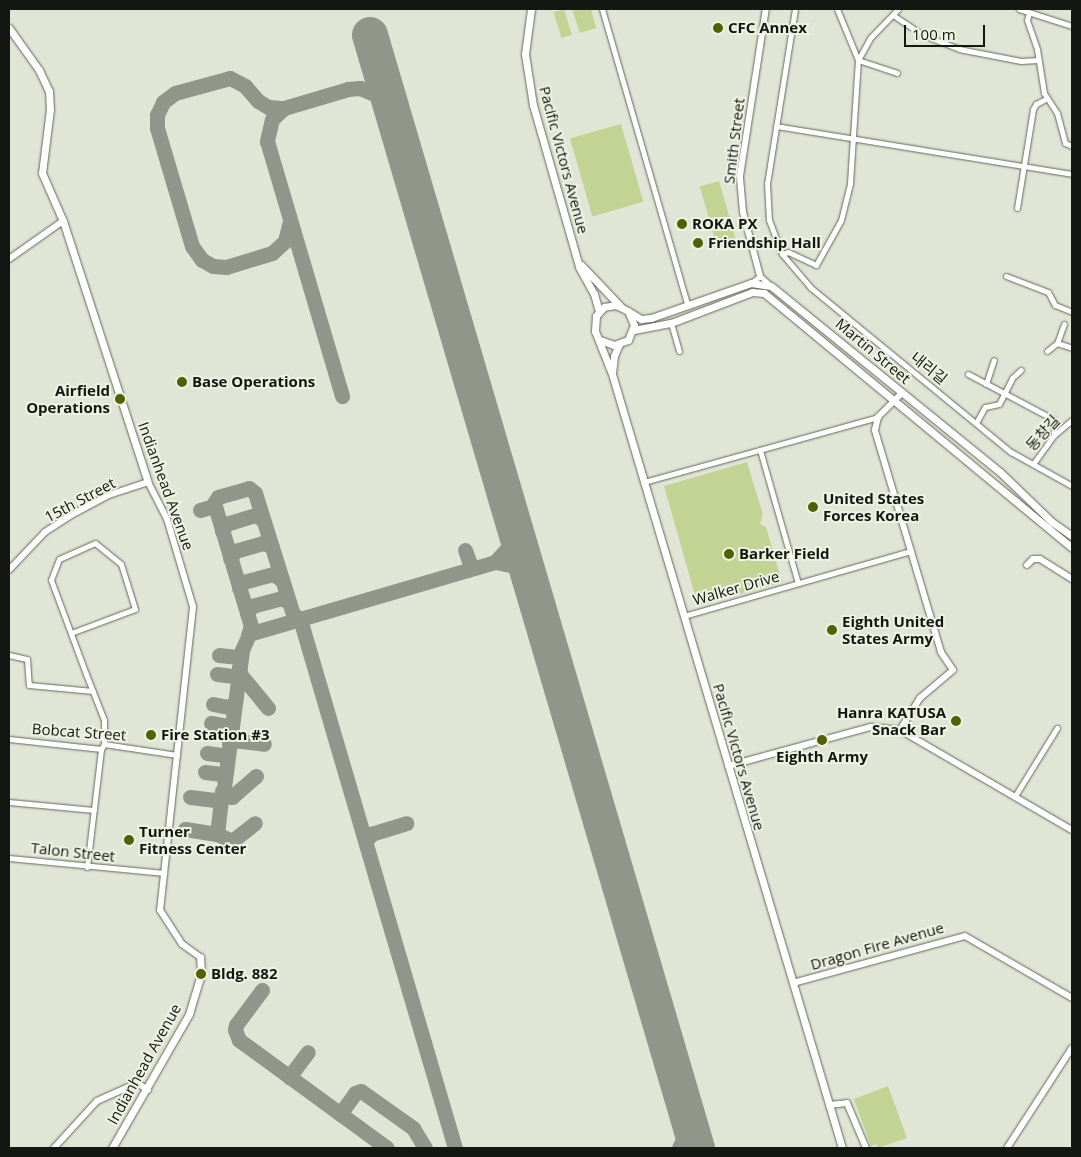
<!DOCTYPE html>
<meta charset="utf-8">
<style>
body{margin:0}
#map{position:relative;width:1081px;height:1157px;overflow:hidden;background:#e0e5d5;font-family:"Open Sans","Noto Sans KR",sans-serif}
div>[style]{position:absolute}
.green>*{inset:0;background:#c3d393;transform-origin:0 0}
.taxiway>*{height:15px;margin:-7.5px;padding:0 7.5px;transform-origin:7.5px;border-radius:7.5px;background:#92968a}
.runway>*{height:36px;margin:-18px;padding:0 18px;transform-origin:18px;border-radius:18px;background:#92968a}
.roads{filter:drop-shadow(0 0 1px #63675a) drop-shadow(0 0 1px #63675a)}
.minor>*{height:5px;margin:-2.5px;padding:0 2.5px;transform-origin:2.5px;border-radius:2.5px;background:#fff}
.tertiary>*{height:6px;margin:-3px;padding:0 3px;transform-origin:3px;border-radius:3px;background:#fff}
.secondary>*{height:7px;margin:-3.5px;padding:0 3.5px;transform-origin:3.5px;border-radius:3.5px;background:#fff}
.dots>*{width:14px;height:14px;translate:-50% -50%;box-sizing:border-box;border:2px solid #edf2e3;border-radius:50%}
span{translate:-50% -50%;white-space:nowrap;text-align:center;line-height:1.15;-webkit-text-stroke:4px #edf2e3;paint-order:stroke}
.poi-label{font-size:15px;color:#141611;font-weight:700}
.left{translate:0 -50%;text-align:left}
.right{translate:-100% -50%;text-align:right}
.street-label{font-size:15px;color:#141611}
.frame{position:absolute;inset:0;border:10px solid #141611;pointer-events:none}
.scale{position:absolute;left:904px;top:25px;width:81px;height:22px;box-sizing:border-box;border:2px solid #141611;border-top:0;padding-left:6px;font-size:15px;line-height:18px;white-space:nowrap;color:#141611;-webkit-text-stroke:4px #edf2e3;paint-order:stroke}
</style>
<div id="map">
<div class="green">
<i style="left:564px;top:9px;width:27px;height:11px;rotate:73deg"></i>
<i style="clip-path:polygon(572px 9px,591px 9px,596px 28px,580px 33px)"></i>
<i style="left:621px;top:124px;width:81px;height:53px;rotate:74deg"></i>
<i style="left:719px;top:181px;width:65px;height:20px;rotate:74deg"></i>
<i style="clip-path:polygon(747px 462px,763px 515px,760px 524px,766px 527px,782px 582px,698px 606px,664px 486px)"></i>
<i style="clip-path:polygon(888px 1086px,907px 1138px,878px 1148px,876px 1144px,871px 1146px,854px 1099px)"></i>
</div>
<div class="taxiway">
<i style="left:284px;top:108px;width:16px;rotate:137deg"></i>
<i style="left:272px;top:119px;width:23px;rotate:103deg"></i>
<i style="left:267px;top:141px;width:266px;rotate:73.6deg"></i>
<i style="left:290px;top:221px;width:21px;rotate:104deg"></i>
<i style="left:285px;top:241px;width:18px;rotate:137deg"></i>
<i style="left:272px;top:253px;width:48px;rotate:163.1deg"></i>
<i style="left:226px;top:267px;width:13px;rotate:-176deg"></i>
<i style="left:213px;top:266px;width:13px;rotate:-151deg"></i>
<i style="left:202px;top:260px;width:17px;rotate:-126deg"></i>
<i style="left:192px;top:246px;width:123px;rotate:-106.5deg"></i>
<i style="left:157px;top:128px;width:13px;rotate:-90deg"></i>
<i style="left:157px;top:115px;width:14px;rotate:-65deg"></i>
<i style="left:163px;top:102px;width:15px;rotate:-37deg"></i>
<i style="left:175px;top:93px;width:57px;rotate:-15.3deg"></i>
<i style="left:230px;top:78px;width:17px;rotate:28deg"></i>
<i style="left:245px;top:86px;width:20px;rotate:49deg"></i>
<i style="left:258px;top:101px;width:12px;rotate:31deg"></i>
<i style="left:268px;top:107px;width:16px;rotate:4deg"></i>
<i style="left:284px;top:108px;width:67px;rotate:-16.5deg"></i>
<i style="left:348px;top:89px;width:12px;rotate:-5deg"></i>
<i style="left:360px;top:88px;width:25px;rotate:23deg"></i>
<i style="left:383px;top:98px;width:20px;rotate:57deg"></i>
<i style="left:200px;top:510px;width:15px;rotate:-16deg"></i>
<i style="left:222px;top:531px;width:8px;rotate:-60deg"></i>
<i style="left:226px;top:524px;width:31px;rotate:-17deg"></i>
<i style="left:256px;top:515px;width:9px;rotate:36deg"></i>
<i style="left:465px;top:550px;width:15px;rotate:70deg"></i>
<i style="left:470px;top:564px;width:6px;rotate:108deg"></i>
<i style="left:230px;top:558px;width:9px;rotate:-54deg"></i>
<i style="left:235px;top:551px;width:29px;rotate:-16deg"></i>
<i style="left:263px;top:543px;width:9px;rotate:18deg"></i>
<i style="left:495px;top:562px;width:24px;rotate:-48deg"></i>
<i style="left:511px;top:544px;width:22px;rotate:-85deg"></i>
<i style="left:239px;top:588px;width:7px;rotate:-56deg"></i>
<i style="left:243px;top:582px;width:31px;rotate:-15deg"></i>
<i style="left:273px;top:574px;width:11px;rotate:34deg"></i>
<i style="left:247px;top:613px;width:9px;rotate:-54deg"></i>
<i style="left:252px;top:606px;width:30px;rotate:-15deg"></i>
<i style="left:281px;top:598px;width:9px;rotate:27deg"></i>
<i style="left:248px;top:635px;width:9px;rotate:-72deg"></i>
<i style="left:251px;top:626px;width:128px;rotate:-106.7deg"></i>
<i style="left:214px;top:503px;width:7px;rotate:-56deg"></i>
<i style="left:218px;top:497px;width:32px;rotate:-16deg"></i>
<i style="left:249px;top:488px;width:8px;rotate:40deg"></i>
<i style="left:255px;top:493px;width:127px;rotate:72.6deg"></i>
<i style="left:293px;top:614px;width:9px;rotate:36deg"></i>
<i style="left:300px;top:619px;width:551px;rotate:73.67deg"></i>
<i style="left:219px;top:655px;width:18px;rotate:6deg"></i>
<i style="left:237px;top:657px;width:5px;rotate:-37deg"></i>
<i style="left:239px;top:667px;width:7px;rotate:82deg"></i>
<i style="left:240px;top:674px;width:44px;rotate:50.5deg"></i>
<i style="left:217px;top:674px;width:17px;rotate:7deg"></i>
<i style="left:234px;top:676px;width:5px;rotate:-37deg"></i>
<i style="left:213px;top:704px;width:16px;rotate:11deg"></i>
<i style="left:229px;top:707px;width:6px;rotate:-39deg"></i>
<i style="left:211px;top:723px;width:17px;rotate:10deg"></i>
<i style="left:228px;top:726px;width:4px;rotate:56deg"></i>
<i style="left:229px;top:744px;width:6px;rotate:-45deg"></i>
<i style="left:233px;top:740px;width:31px;rotate:7deg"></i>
<i style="left:207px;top:753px;width:17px;rotate:7deg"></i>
<i style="left:224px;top:755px;width:6px;rotate:59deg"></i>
<i style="left:205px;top:772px;width:16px;rotate:7deg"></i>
<i style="left:221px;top:774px;width:6px;rotate:-31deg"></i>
<i style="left:256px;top:776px;width:32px;rotate:139deg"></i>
<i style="left:232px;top:797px;width:9px;rotate:-167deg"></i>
<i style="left:223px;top:795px;width:146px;rotate:-82.5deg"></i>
<i style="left:242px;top:650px;width:17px;rotate:-66deg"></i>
<i style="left:249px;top:634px;width:256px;rotate:-16.3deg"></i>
<i style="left:495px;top:562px;width:21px;rotate:11deg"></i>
<i style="left:516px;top:566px;width:26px;rotate:51deg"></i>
<i style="left:222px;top:791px;width:43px;rotate:96.6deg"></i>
<i style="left:217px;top:834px;width:17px;rotate:25deg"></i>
<i style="left:232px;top:841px;width:29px;rotate:-38deg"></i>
<i style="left:190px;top:797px;width:31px;rotate:7deg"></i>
<i style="left:185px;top:829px;width:32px;rotate:9deg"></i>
<i style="left:366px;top:841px;width:9px;rotate:-54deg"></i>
<i style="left:371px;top:834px;width:37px;rotate:-17deg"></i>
<i style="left:262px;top:990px;width:44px;rotate:126.6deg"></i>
<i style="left:236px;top:1025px;width:5px;rotate:101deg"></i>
<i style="left:235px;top:1030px;width:11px;rotate:68deg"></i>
<i style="left:239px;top:1040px;width:183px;rotate:36.1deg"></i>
<i style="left:289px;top:1077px;width:31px;rotate:-53deg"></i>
<i style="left:340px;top:1114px;width:26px;rotate:-54deg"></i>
<i style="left:355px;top:1093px;width:6px;rotate:-18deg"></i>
<i style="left:361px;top:1091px;width:64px;rotate:35.4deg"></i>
<i style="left:413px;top:1128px;width:23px;rotate:59deg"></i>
<i style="left:679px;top:1148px;width:19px;rotate:-65deg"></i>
<i style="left:687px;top:1131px;width:19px;rotate:-93deg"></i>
</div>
<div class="runway">
<i style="left:370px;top:35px;width:1160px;rotate:73.63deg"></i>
</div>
<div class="roads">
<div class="minor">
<i style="left:602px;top:9px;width:309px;rotate:73.9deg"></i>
<i style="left:795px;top:9px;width:176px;rotate:99.1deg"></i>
<i style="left:767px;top:183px;width:37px;rotate:87deg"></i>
<i style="left:769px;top:220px;width:36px;rotate:69deg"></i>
<i style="left:782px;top:254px;width:45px;rotate:49.5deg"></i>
<i style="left:811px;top:288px;width:259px;rotate:39.4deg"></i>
<i style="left:1011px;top:452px;width:70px;rotate:29.1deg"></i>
<i style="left:837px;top:9px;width:55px;rotate:67.6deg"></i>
<i style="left:858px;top:60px;width:41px;rotate:18.4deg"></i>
<i style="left:1019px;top:9px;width:56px;rotate:17.8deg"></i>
<i style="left:1029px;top:13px;width:7px;rotate:106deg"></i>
<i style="left:1027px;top:20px;width:31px;rotate:71deg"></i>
<i style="left:1037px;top:49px;width:45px;rotate:81deg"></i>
<i style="left:1044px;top:93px;width:24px;rotate:57deg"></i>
<i style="left:1057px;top:113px;width:31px;rotate:75deg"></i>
<i style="left:1065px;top:143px;width:8px;rotate:23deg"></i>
<i style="left:893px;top:15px;width:36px;rotate:34deg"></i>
<i style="left:923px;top:35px;width:39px;rotate:21deg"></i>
<i style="left:959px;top:49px;width:63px;rotate:11deg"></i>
<i style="left:1021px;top:61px;width:17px;rotate:-3deg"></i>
<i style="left:776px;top:126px;width:300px;rotate:9.2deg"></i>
<i style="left:1017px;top:208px;width:100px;rotate:-80.8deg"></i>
<i style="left:1033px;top:109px;width:6px;rotate:-59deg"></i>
<i style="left:1036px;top:104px;width:11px;rotate:-27deg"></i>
<i style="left:782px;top:254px;width:6px;rotate:-18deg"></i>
<i style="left:788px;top:252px;width:31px;rotate:25deg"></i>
<i style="left:816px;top:265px;width:51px;rotate:-60.9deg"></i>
<i style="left:841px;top:220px;width:38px;rotate:-76deg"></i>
<i style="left:850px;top:183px;width:123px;rotate:-86.3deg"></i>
<i style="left:858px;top:60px;width:26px;rotate:-61deg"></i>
<i style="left:871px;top:37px;width:39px;rotate:-46deg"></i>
<i style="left:1006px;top:276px;width:45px;rotate:20.9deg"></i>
<i style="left:1048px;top:292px;width:15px;rotate:62deg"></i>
<i style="left:1055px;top:305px;width:18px;rotate:22deg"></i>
<i style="left:751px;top:283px;width:11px;rotate:-38deg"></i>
<i style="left:760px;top:276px;width:15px;rotate:42deg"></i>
<i style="left:671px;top:323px;width:29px;rotate:74deg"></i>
<i style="left:1064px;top:324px;width:20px;rotate:110deg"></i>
<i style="left:1057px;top:343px;width:16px;rotate:18deg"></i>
<i style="left:1047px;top:351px;width:13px;rotate:-39deg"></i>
<i style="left:968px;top:374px;width:96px;rotate:27.9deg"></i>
<i style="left:1053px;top:419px;width:16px;rotate:86deg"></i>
<i style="left:986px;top:384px;width:25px;rotate:-72deg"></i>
<i style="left:976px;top:423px;width:18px;rotate:-61deg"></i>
<i style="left:985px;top:407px;width:14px;rotate:-12deg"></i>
<i style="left:999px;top:404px;width:29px;rotate:-63deg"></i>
<i style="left:1012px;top:378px;width:12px;rotate:-42deg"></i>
<i style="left:760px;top:450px;width:138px;rotate:74.1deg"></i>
<i style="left:1033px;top:464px;width:36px;rotate:-54deg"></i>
<i style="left:1054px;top:435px;width:23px;rotate:-40deg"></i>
<i style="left:644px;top:482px;width:243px;rotate:-15.5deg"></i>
<i style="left:684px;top:616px;width:236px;rotate:-16deg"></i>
<i style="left:71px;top:633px;width:68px;rotate:-20.6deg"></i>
<i style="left:135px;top:609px;width:47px;rotate:-107.3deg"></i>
<i style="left:121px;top:564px;width:33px;rotate:-141deg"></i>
<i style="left:95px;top:543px;width:39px;rotate:156deg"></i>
<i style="left:59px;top:559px;width:22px;rotate:111deg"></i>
<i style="left:51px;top:580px;width:100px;rotate:69.6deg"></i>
<i style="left:86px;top:674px;width:49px;rotate:68.6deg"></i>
<i style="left:104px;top:720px;width:24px;rotate:90deg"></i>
<i style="left:9px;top:655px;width:18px;rotate:13deg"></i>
<i style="left:27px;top:659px;width:26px;rotate:86deg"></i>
<i style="left:29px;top:685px;width:64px;rotate:5.4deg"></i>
<i style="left:9px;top:739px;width:93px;rotate:6.2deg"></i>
<i style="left:101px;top:749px;width:6px;rotate:-59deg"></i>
<i style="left:104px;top:744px;width:74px;rotate:8.6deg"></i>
<i style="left:1015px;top:796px;width:80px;rotate:-58.3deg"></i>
<i style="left:9px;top:802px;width:85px;rotate:5.4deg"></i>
<i style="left:9px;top:858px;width:156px;rotate:5.5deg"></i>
<i style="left:87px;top:867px;width:119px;rotate:-83.2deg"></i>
</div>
<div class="tertiary">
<i style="left:9px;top:259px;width:66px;rotate:-35.1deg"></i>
<i style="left:760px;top:276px;width:66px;rotate:-104.9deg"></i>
<i style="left:743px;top:212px;width:36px;rotate:-95deg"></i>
<i style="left:740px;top:176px;width:169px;rotate:-81.2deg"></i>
<i style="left:1027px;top:565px;width:8px;rotate:-45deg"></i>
<i style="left:1033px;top:559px;width:7px"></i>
<i style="left:1040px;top:559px;width:38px;rotate:32deg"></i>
<i style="left:9px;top:570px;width:52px;rotate:-46.5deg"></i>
<i style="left:45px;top:532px;width:31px;rotate:-33deg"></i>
<i style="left:71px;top:515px;width:43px;rotate:-27.8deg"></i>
<i style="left:109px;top:495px;width:41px;rotate:-18.4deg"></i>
<i style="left:148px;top:482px;width:42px;rotate:62.8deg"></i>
<i style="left:167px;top:519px;width:92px;rotate:73.5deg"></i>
<i style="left:193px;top:607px;width:305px;rotate:96.2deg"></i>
<i style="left:160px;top:910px;width:40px;rotate:57.1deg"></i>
<i style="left:182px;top:944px;width:22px;rotate:36deg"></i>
<i style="left:900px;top:730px;width:38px;rotate:-58deg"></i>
<i style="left:920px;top:698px;width:43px;rotate:-40.3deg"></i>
<i style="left:953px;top:670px;width:22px;rotate:-124deg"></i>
<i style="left:941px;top:652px;width:232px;rotate:-106.6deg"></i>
<i style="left:875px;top:430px;width:13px;rotate:-77deg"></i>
<i style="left:878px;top:417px;width:34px;rotate:-45deg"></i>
<i style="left:728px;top:766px;width:148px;rotate:-15.3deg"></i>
<i style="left:871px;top:727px;width:29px;rotate:6deg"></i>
<i style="left:900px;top:730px;width:199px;rotate:30.2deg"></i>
<i style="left:793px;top:983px;width:178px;rotate:-15.3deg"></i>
<i style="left:965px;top:936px;width:124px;rotate:30.1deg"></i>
<i style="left:829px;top:1105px;width:18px;rotate:-6deg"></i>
<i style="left:847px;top:1103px;width:49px;rotate:67.1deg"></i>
<i style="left:54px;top:1148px;width:64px;rotate:-47.5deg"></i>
<i style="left:97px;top:1101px;width:44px;rotate:-24.2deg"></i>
<i style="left:137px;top:1083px;width:13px;rotate:32deg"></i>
<i style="left:1007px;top:1148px;width:119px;rotate:-57deg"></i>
</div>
<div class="secondary">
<i style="left:531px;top:9px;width:45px;rotate:97.6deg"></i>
<i style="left:525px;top:54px;width:52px;rotate:81.1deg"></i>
<i style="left:533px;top:105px;width:168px;rotate:74.1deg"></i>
<i style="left:579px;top:267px;width:31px;rotate:61deg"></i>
<i style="left:594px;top:294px;width:18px;rotate:74deg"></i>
<i style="left:9px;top:28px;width:52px;rotate:54.5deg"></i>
<i style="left:39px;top:70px;width:23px;rotate:65deg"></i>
<i style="left:49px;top:91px;width:18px;rotate:87deg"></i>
<i style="left:50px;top:109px;width:64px;rotate:97.1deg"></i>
<i style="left:42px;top:173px;width:52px;rotate:66.4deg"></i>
<i style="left:63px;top:221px;width:274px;rotate:72deg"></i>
<i style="left:581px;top:265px;width:57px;rotate:46.4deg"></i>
<i style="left:631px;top:313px;width:12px;rotate:31deg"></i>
<i style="left:641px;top:319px;width:10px;rotate:-6deg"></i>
<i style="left:651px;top:318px;width:106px;rotate:-19.3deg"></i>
<i style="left:751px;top:283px;width:20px;rotate:9deg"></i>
<i style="left:771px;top:286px;width:295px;rotate:39.1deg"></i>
<i style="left:1000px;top:472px;width:72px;rotate:43.9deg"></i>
<i style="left:1052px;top:522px;width:24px;rotate:35deg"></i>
<i style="left:634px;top:330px;width:38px;rotate:-11deg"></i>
<i style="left:671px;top:323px;width:87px;rotate:-20.9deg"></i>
<i style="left:752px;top:292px;width:12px;rotate:5deg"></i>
<i style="left:764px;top:293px;width:400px;rotate:39.6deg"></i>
<i style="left:600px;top:340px;width:15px;rotate:20deg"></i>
<i style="left:614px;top:345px;width:15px;rotate:-20deg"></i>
<i style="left:628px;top:340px;width:16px;rotate:-68deg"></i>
<i style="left:634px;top:325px;width:15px;rotate:-113deg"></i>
<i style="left:628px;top:311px;width:13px;rotate:-153deg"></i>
<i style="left:616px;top:305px;width:12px;rotate:171deg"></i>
<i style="left:604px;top:307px;width:12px;rotate:132deg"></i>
<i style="left:596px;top:316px;width:15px;rotate:94deg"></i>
<i style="left:595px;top:331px;width:46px;rotate:68.4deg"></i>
<i style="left:612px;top:374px;width:807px;rotate:73.45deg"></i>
<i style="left:612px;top:373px;width:17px;rotate:-83deg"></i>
<i style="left:614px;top:356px;width:13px;rotate:-67deg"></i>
<i style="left:112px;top:1148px;width:155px;rotate:-60.1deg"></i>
<i style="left:189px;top:1014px;width:42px;rotate:-73.3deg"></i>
<i style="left:201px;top:974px;width:17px;rotate:-93deg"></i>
</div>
</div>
<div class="dots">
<i style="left:718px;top:28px;background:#516003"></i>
<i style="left:682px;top:224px;background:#516003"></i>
<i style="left:698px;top:243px;background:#516003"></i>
<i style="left:182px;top:382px;background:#516003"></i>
<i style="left:120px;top:399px;background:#516003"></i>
<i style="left:813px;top:507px;background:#516003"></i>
<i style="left:729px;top:554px;background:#516003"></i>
<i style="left:832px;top:630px;background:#516003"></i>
<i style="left:956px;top:721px;background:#516003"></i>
<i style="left:151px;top:735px;background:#516003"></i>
<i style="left:822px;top:740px;background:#516003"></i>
<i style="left:129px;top:840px;background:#516003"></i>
<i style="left:201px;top:974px;background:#516003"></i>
</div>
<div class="poi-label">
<span class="left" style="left:728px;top:28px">CFC Annex</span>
<span class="left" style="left:692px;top:224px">ROKA PX</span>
<span class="left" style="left:708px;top:243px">Friendship Hall</span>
<span class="left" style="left:192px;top:382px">Base Operations</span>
<span class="right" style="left:110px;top:399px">Airfield<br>Operations</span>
<span class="left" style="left:823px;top:507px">United States<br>Forces Korea</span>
<span class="left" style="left:739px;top:554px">Barker Field</span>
<span class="left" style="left:842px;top:630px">Eighth United<br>States Army</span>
<span class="right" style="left:946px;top:721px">Hanra KATUSA<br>Snack Bar</span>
<span class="left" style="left:161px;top:735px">Fire Station #3</span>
<span style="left:822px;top:757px">Eighth Army</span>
<span class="left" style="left:139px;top:840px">Turner<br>Fitness Center</span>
<span class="left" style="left:211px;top:974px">Bldg. 882</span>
</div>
<div class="street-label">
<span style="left:734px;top:141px;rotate:-83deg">Smith Street</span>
<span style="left:564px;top:160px;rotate:75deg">Pacific Victors Avenue</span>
<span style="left:873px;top:351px;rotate:40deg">Martin Street</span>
<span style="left:929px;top:368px;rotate:39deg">내리길</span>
<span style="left:1043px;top:433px;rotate:-48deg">동창길</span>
<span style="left:166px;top:486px;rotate:70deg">Indianhead Avenue</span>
<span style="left:80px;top:500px;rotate:-28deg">15th Street</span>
<span style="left:736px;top:588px;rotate:-16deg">Walker Drive</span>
<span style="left:79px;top:732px;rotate:4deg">Bobcat Street</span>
<span style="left:739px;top:757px;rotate:74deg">Pacific Victors Avenue</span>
<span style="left:73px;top:852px;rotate:6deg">Talon Street</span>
<span style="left:877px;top:946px;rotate:-16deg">Dragon Fire Avenue</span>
<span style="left:144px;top:1064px;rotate:-61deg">Indianhead Avenue</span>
</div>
<div class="frame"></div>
<div class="scale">100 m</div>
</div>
